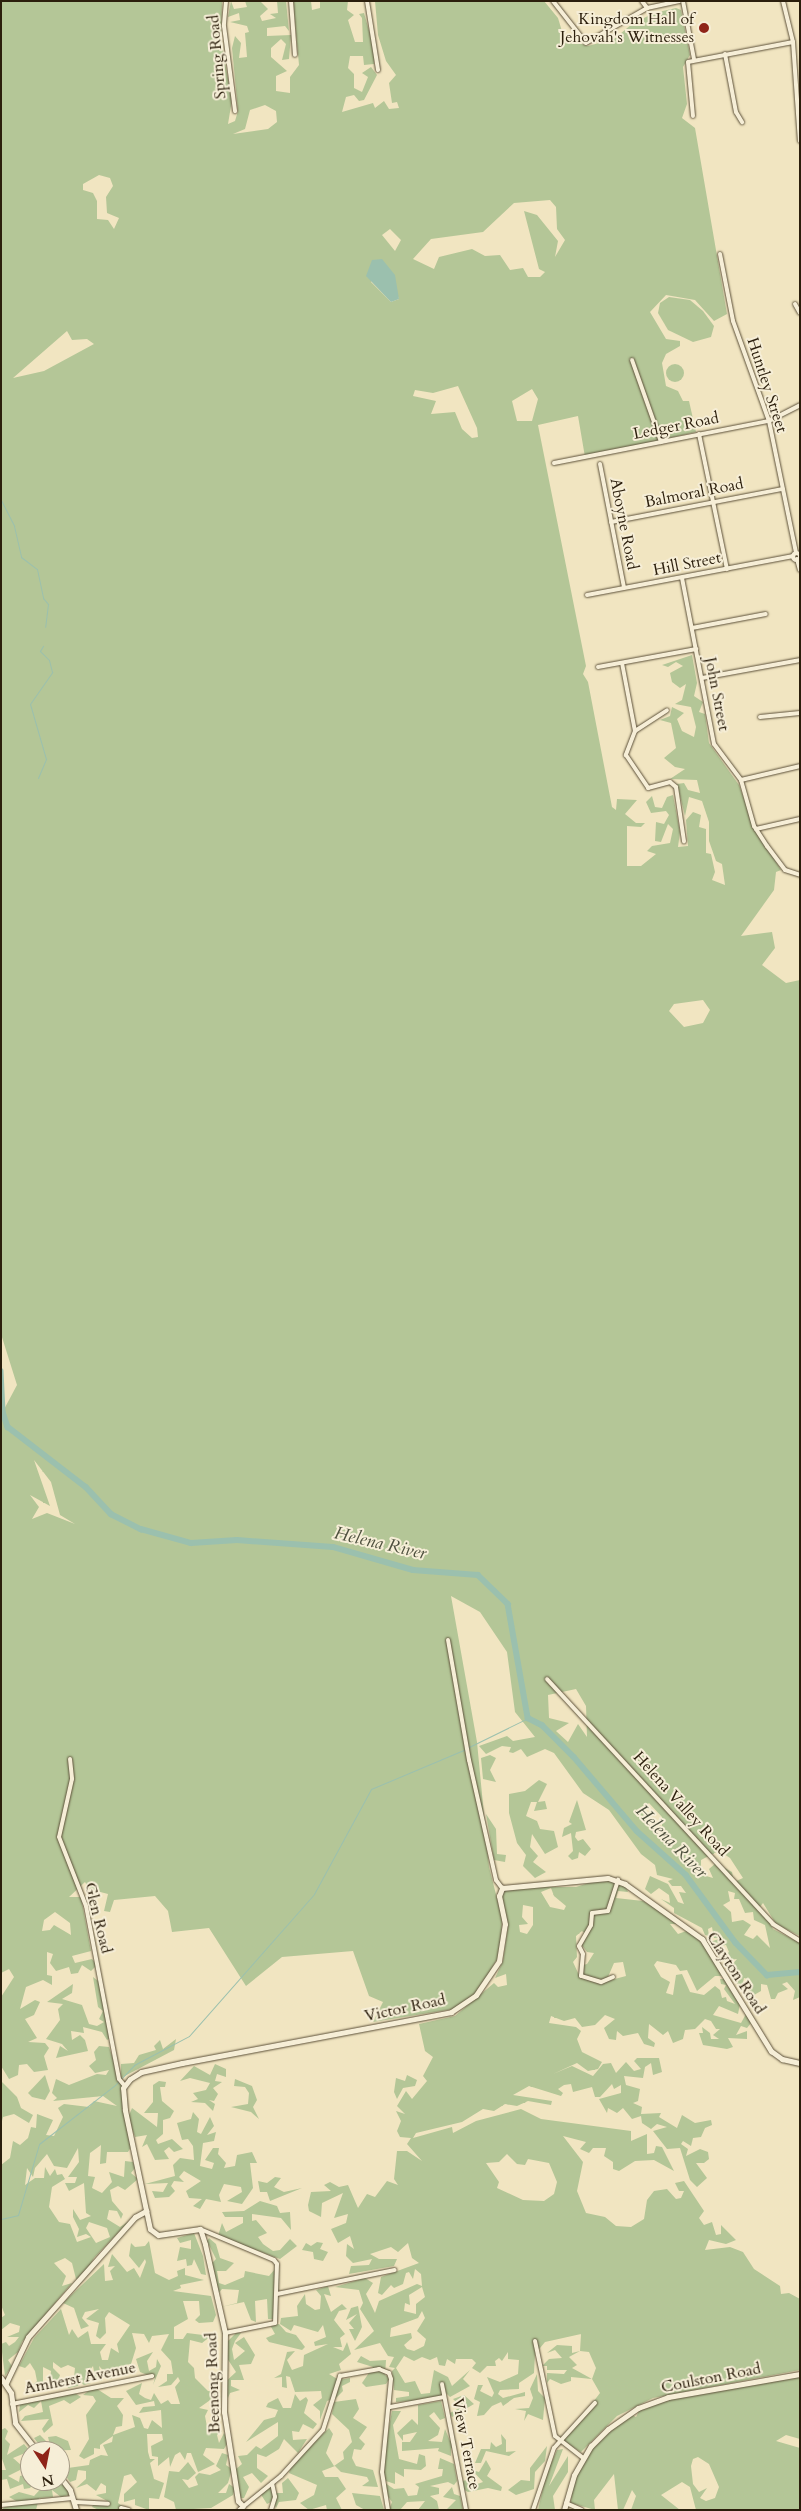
<!DOCTYPE html>
<style>
body{margin:0}
#map{position:relative;width:801px;height:2511px;overflow:hidden;background:#f1e5c1;font-family:Cardo,serif}
div>[style]{position:absolute}
.green>*{inset:0;background:#b4c697}
.round{border-radius:50%}
.water>*{inset:0;background:#9bc0ae}
.stream>*{height:1px;margin:-0.5px;padding:0 0.5px;transform-origin:0.5px;border-radius:0.5px;background:#9bc0ae}
.river>*{height:5.5px;margin:-2.75px;padding:0 2.75px;transform-origin:2.75px;border-radius:2.75px;background:#9bc0ae}
.roads{filter:drop-shadow(0 0 1px #5c5039) drop-shadow(0 0 1px #5c5039)}
.street>*{height:4px;margin:-2px;padding:0 2px;transform-origin:2px;border-radius:2px;background:#f6eed7}
.street>.ring{margin:-2px;padding:0;box-sizing:content-box;background:none;border:4px solid #f6eed7;border-radius:50%}
.secondary>*{height:5px;margin:-2.5px;padding:0 2.5px;transform-origin:2.5px;border-radius:2.5px;background:#f6eed7}
.dots>*{width:14px;height:14px;translate:-50% -50%;box-sizing:border-box;border:2px solid #f6eed7;border-radius:50%}
span{translate:-50% -50%;white-space:nowrap;text-align:center;line-height:1.15;-webkit-text-stroke:4px #f6eed7;paint-order:stroke}
.poi-label{font-size:16px;color:#2b1e0c}
.right{translate:-100% -50%;text-align:right}
.street-label{font-size:16px;color:#2b1e0c}
.water-label{font-size:18px;color:#4d4f3d;font-style:italic}
.frame{position:absolute;inset:0;border:2px solid #2b1e0c;pointer-events:none}
.north{position:absolute;left:20px;top:2441px;width:50px;height:50px;box-sizing:border-box;background:#f6eed7;border:1px solid #a59b86;border-radius:50%;rotate:169deg;font-size:14px;font-weight:700;line-height:20px;text-align:center;color:#2b1e0c}
.north::after{content:'';display:block;margin:auto;width:18px;height:22px;background:#8f2418;clip-path:polygon(50% 0,100% 100%,50% 72%,0 100%)}
</style>
<div id="map">
<div class="green">
<i style="clip-path:polygon(evenodd,1px 1px,222px 1px,221px 41px,232px 100px,228px 124px,235px 121px,238px 111px,232px 48px,235px 36px,241px 43px,239px 58px,247px 57px,245px 33px,249px 32px,247px 26px,230px 22px,240px 20px,239px 13px,228px 17px,231px 1px,234px 9px,247px 7px,245px 1px,260px 1px,268px 9px,260px 16px,262px 21px,276px 18px,270px 14px,278px 13px,277px 1px,286px 1px,289px 31px,285px 26px,267px 28px,267px 36px,291px 35px,289px 59px,282px 60px,286px 44px,281px 39px,271px 48px,271px 57px,287px 71px,276px 76px,276px 91px,290px 93px,290px 77px,299px 65px,293px 1px,311px 1px,312px 10px,320px 8px,320px 1px,348px 1px,347px 10px,354px 15px,348px 20px,355px 42px,363px 42px,362px 18px,359px 14px,364px 13px,374px 48px,374px 64px,364px 65px,363px 56px,350px 56px,348px 68px,354px 74px,354px 88px,362px 92px,368px 77px,362px 73px,371px 67px,377px 75px,364px 100px,359px 101px,354px 95px,346px 97px,342px 112px,373px 103px,375px 108px,384px 101px,389px 109px,399px 108px,397px 102px,392px 103px,389px 83px,396px 75px,386px 61px,378px 35px,375px 1px,544px 1px,558px 18px,564px 38px,588px 46px,614px 39px,632px 24px,654px 13px,676px 8px,681px 10px,690px 55px,683px 67px,687px 104px,682px 118px,695px 128px,727px 314px,714px 321px,695px 300px,666px 295px,650px 312px,666px 339px,680px 341px,680px 346px,666px 354px,662px 363px,666px 386px,678px 391px,683px 401px,689px 401px,696px 432px,585px 457px,578px 416px,538px 425px,586px 666px,583px 674px,588px 682px,612px 807px,616px 810px,617px 799px,637px 800px,625px 814px,636px 823px,645px 823px,641px 827px,627px 826px,627px 866px,641px 866px,656px 854px,647px 851px,652px 846px,670px 843px,673px 829px,668px 824px,661px 842px,655px 841px,656px 822px,664px 824px,669px 815px,666px 811px,651px 813px,646px 802px,652px 796px,655px 807px,662px 808px,667px 797px,673px 795px,680px 832px,678px 847px,688px 846px,686px 820px,693px 812px,701px 815px,699px 827px,706px 829px,706px 853px,711px 854px,715px 872px,712px 880px,725px 885px,722px 864px,716px 861px,709px 841px,709px 822px,702px 801px,689px 797px,685px 816px,677px 784px,684px 783px,688px 790px,700px 793px,697px 780px,670px 779px,685px 769px,675px 767px,664px 758px,676px 748px,671px 723px,660px 720px,670px 716px,672px 707px,684px 713px,677px 719px,682px 731px,694px 737px,696px 727px,691px 707px,675px 704px,682px 700px,686px 684px,680px 688px,672px 682px,670px 673px,683px 666px,676px 662px,668px 667px,662px 665px,692px 655px,697px 683px,694px 696px,703px 702px,699px 712px,705px 714px,709px 743px,739px 785px,753px 824px,781px 870px,776px 872px,774px 890px,741px 936px,772px 932px,775px 948px,762px 965px,786px 983px,800px 980px,800px 1936px,776px 1924px,763px 1903px,759px 1908px,765px 1912px,773px 1929px,800px 1943px,800px 1997px,793px 2000px,795px 1991px,787px 1982px,782px 1984px,788px 1989px,778px 1993px,775px 1999px,771px 1999px,767px 1985px,761px 1984px,761px 1991px,747px 1999px,750px 1980px,744px 1978px,742px 1987px,732px 1980px,729px 1968px,737px 1959px,722px 1961px,718px 1955px,724px 1956px,729px 1952px,726px 1945px,713px 1947px,710px 1942px,722px 1938px,714px 1938px,712px 1927px,708px 1929px,709px 1936px,705px 1935px,702px 1928px,674px 1913px,674px 1908px,661px 1899px,670px 1903px,669px 1895px,659px 1888px,651px 1894px,645px 1889px,650px 1876px,668px 1884px,678px 1902px,684px 1904px,679px 1892px,686px 1893px,681px 1886px,672px 1886px,668px 1881px,673px 1879px,657px 1875px,655px 1865px,641px 1854px,609px 1810px,583px 1793px,554px 1753px,545px 1749px,527px 1757px,521px 1749px,513px 1753px,509px 1752px,511px 1747px,502px 1746px,486px 1754px,479px 1746px,507px 1736px,513px 1741px,535px 1737px,515px 1712px,507px 1652px,480px 1612px,451px 1596px,477px 1742px,489px 1867px,502px 1918px,501px 1952px,480px 1989px,460px 2008px,373px 2022px,383px 2002px,369px 1996px,353px 1951px,282px 1957px,246px 1986px,209px 1928px,172px 1932px,168px 1911px,155px 1896px,114px 1900px,110px 1912px,104px 1911px,108px 1894px,89px 1889px,85px 1882px,69px 1897px,81px 1897px,91px 1951px,72px 1956px,75px 1963px,92px 1959px,97px 1965px,91px 1971px,82px 1965px,78px 1973px,71px 1974px,69px 1967px,56px 1971px,50px 1963px,53px 1954px,47px 1952px,47px 1975px,52px 1976px,52px 1985px,43px 1980px,26px 1987px,20px 2009px,35px 2000px,40px 2002px,34px 2015px,25px 2019px,37px 2038px,28px 2042px,45px 2043px,49px 2048px,44px 2056px,48px 2070px,34px 2072px,27px 2064px,19px 2065px,18px 2075px,9px 2079px,1px 2066px,1px 1997px,14px 1977px,9px 1969px,1px 1973px,1px 1415px,17px 1385px,1px 1334px,1px 1px,265px 105px,276px 111px,277px 122px,268px 129px,233px 134px,245px 129px,250px 110px,265px 105px,1px 1px,99px 175px,110px 178px,113px 186px,106px 197px,107px 213px,119px 218px,114px 229px,108px 220px,97px 219px,97px 201px,93px 193px,83px 190px,83px 184px,99px 175px,1px 1px,550px 200px,556px 207px,557px 229px,565px 240px,555px 257px,558px 241px,537px 215px,524px 211px,539px 269px,545px 272px,540px 277px,528px 277px,523px 268px,510px 270px,500px 255px,485px 256px,472px 249px,439px 257px,434px 269px,413px 259px,431px 239px,483px 232px,514px 203px,550px 200px,1px 1px,390px 229px,401px 240px,395px 251px,382px 235px,390px 229px,1px 1px,382px 260px,388px 270px,399px 299px,391px 302px,371px 282px,382px 260px,1px 1px,67px 331px,72px 340px,87px 339px,94px 344px,44px 371px,13px 378px,67px 331px,1px 1px,458px 386px,477px 428px,478px 437px,472px 438px,462px 429px,455px 412px,431px 414px,436px 401px,413px 396px,415px 390px,433px 393px,458px 386px,1px 1px,532px 389px,538px 399px,532px 421px,517px 421px,512px 401px,532px 389px,1px 1px,703px 1000px,710px 1010px,703px 1023px,684px 1027px,669px 1011px,674px 1004px,703px 1000px,1px 1px,34px 1460px,51px 1482px,60px 1515px,75px 1524px,47px 1513px,32px 1519px,39px 1507px,30px 1495px,50px 1506px,34px 1460px,1px 1px,576px 1689px,586px 1706px,587px 1737px,578px 1724px,568px 1742px,556px 1731px,569px 1723px,549px 1718px,548px 1695px,576px 1689px,1px 1px,649px 1803px,662px 1817px,662px 1826px,654px 1824px,642px 1809px,649px 1803px,1px 1px,722px 1849px,721px 1852px,730px 1858px,743px 1878px,734px 1882px,732px 1872px,716px 1863px,709px 1869px,713px 1878px,696px 1873px,701px 1869px,701px 1860px,722px 1849px,1px 1px,728px 1891px,735px 1893px,734px 1899px,739px 1899px,745px 1913px,753px 1912px,754px 1920px,765px 1925px,770px 1948px,757px 1935px,753px 1939px,744px 1935px,751px 1925px,743px 1920px,732px 1922px,731px 1912px,723px 1905px,730px 1901px,728px 1891px,1px 1px,55px 1912px,70px 1923px,71px 1935px,54px 1925px,50px 1930px,42px 1931px,44px 1920px,55px 1912px)"></i>
<i style="clip-path:polygon(669px 297px,690px 300px,703px 311px,714px 326px,711px 337px,693px 342px,668px 330px,658px 313px,660px 303px)"></i>
<i class="round" style="left:666px;top:364px;width:18px;height:18px"></i>
<i style="clip-path:polygon(490px 1755px,496px 1758px,490px 1770px,496px 1782px,483px 1779px,481px 1758px)"></i>
<i style="clip-path:polygon(539px 1780px,547px 1784px,538px 1802px,545px 1801px,547px 1809px,534px 1811px,537px 1802px,531px 1802px,526px 1816px,537px 1821px,540px 1829px,554px 1831px,558px 1847px,545px 1854px,532px 1834px,530px 1847px,538px 1856px,533px 1862px,546px 1872px,535px 1878px,523px 1866px,526px 1855px,517px 1843px,509px 1813px,509px 1794px,525px 1791px)"></i>
<i style="clip-path:polygon(577px 1800px,586px 1830px,576px 1832px,575px 1837px,578px 1841px,583px 1839px,591px 1849px,585px 1856px,579px 1852px,578px 1858px,572px 1860px,568px 1856px,573px 1851px,571px 1833px,562px 1837px,564px 1828px,572px 1824px,569px 1822px)"></i>
<i style="clip-path:polygon(486px 1814px,496px 1829px,497px 1854px,506px 1855px,505px 1862px,494px 1860px)"></i>
<i style="clip-path:polygon(evenodd,604px 1878px,626px 1887px,628px 1892px,618px 1891px,616px 1898px,643px 1901px,682px 1924px,670px 1924px,678px 1934px,689px 1930px,698px 1938px,719px 1967px,721px 1976px,715px 1976px,697px 1991px,687px 1970px,680px 1971px,676px 1965px,657px 1961px,654px 1965px,661px 1977px,670px 1982px,666px 1993px,673px 1995px,676px 1975px,682px 1974px,690px 1992px,704px 1995px,715px 1986px,720px 1990px,722px 1998px,726px 1997px,727px 2001px,735px 2004px,724px 1989px,726px 1985px,721px 1984px,720px 1979px,725px 1979px,740px 2004px,738px 2014px,719px 2006px,713px 2015px,741px 2023px,746px 2014px,751px 2023px,747px 2028px,741px 2026px,736px 2035px,747px 2031px,747px 2039px,728px 2038px,733px 2047px,727px 2049px,703px 2045px,699px 2033px,703px 2033px,702px 2027px,710px 2033px,711px 2039px,719px 2039px,713px 2035px,720px 2029px,716px 2029px,711px 2021px,705px 2019px,695px 2029px,685px 2030px,683px 2039px,673px 2043px,668px 2031px,663px 2035px,649px 2024px,648px 2038px,655px 2043px,654px 2047px,644px 2044px,638px 2033px,623px 2036px,617px 2031px,616px 2040px,609px 2039px,604px 2028px,615px 2019px,605px 2015px,595px 2025px,582px 2027px,575px 2018px,564px 2021px,551px 2016px,549px 2023px,576px 2027px,581px 2031px,577px 2039px,582px 2052px,602px 2062px,598px 2069px,588px 2071px,577px 2063px,553px 2074px,572px 2066px,593px 2076px,603px 2064px,611px 2063px,616px 2073px,626px 2062px,634px 2071px,641px 2069px,634px 2061px,637px 2058px,659px 2058px,662px 2072px,653px 2075px,651px 2063px,645px 2067px,643px 2078px,624px 2076px,626px 2085px,640px 2089px,638px 2101px,633px 2103px,642px 2107px,641px 2114px,661px 2113px,659px 2117px,677px 2128px,682px 2115px,695px 2123px,711px 2120px,712px 2125px,705px 2128px,701px 2137px,693px 2138px,691px 2146px,683px 2141px,681px 2144px,688px 2149px,686px 2156px,700px 2149px,708px 2152px,709px 2159px,704px 2163px,696px 2163px,707px 2178px,697px 2187px,690px 2180px,680px 2148px,667px 2149px,653px 2131px,667px 2127px,657px 2124px,651px 2129px,642px 2123px,641px 2116px,632px 2119px,623px 2108px,617px 2113px,608px 2108px,607px 2113px,599px 2099px,621px 2093px,621px 2085px,614px 2089px,612px 2084px,600px 2097px,595px 2097px,592px 2087px,573px 2092px,571px 2084px,564px 2085px,558px 2089px,563px 2093px,561px 2096px,529px 2086px,513px 2095px,552px 2101px,551px 2105px,528px 2101px,517px 2106px,505px 2104px,494px 2111px,483px 2109px,462px 2122px,416px 2133px,413px 2138px,452px 2127px,453px 2133px,476px 2121px,521px 2109px,541px 2119px,631px 2131px,631px 2141px,647px 2134px,647px 2154px,654px 2153px,656px 2146px,662px 2147px,674px 2171px,654px 2160px,635px 2161px,619px 2171px,613px 2169px,613px 2162px,604px 2156px,606px 2148px,593px 2148px,589px 2153px,580px 2149px,586px 2142px,563px 2136px,583px 2162px,577px 2191px,586px 2213px,605px 2217px,616px 2226px,631px 2227px,644px 2219px,647px 2200px,654px 2191px,667px 2189px,676px 2199px,681px 2198px,684px 2191px,679px 2191px,675px 2183px,684px 2181px,704px 2211px,699px 2218px,704px 2225px,712px 2222px,716px 2235px,721px 2234px,721px 2225px,736px 2240px,726px 2244px,709px 2240px,705px 2250px,730px 2247px,743px 2252px,754px 2269px,780px 2286px,781px 2294px,789px 2293px,800px 2299px,800px 2370px,653px 2398px,617px 2416px,581px 2452px,563px 2441px,600px 2393px,592px 2379px,571px 2377px,571px 2381px,561px 2384px,550px 2379px,547px 2383px,547px 2373px,564px 2374px,567px 2370px,547px 2370px,547px 2366px,542px 2366px,549px 2359px,562px 2358px,555px 2350px,547px 2353px,557px 2345px,572px 2346px,572px 2353px,580px 2351px,581px 2334px,545px 2342px,535px 2354px,534px 2373px,519px 2383px,519px 2389px,500px 2390px,498px 2394px,503px 2398px,525px 2392px,525px 2396px,514px 2398px,503px 2406px,501px 2402px,492px 2406px,484px 2415px,477px 2416px,480px 2402px,474px 2399px,478px 2385px,483px 2385px,480px 2391px,492px 2397px,494px 2393px,487px 2377px,500px 2382px,518px 2374px,519px 2360px,508px 2359px,508px 2352px,502px 2361px,499px 2358px,495px 2361px,496px 2366px,487px 2366px,480px 2373px,472px 2368px,476px 2363px,472px 2359px,456px 2359px,455px 2364px,447px 2359px,445px 2366px,439px 2365px,437px 2357px,430px 2360px,422px 2357px,414px 2361px,404px 2356px,396px 2368px,405px 2383px,415px 2381px,421px 2394px,430px 2393px,434px 2370px,448px 2377px,452px 2386px,470px 2370px,463px 2379px,470px 2386px,450px 2397px,445px 2392px,439px 2399px,396px 2402px,396px 2398px,409px 2396px,409px 2392px,394px 2390px,392px 2371px,395px 2368px,389px 2367px,394px 2357px,388px 2356px,380px 2343px,354px 2350px,374px 2331px,360px 2309px,363px 2303px,359px 2290px,335px 2287px,365px 2278px,373px 2283px,366px 2294px,375px 2313px,379px 2301px,417px 2284px,422px 2286px,421px 2274px,415px 2269px,413px 2279px,409px 2272px,406px 2273px,403px 2284px,394px 2288px,391px 2285px,382px 2295px,378px 2293px,381px 2277px,419px 2263px,412px 2258px,408px 2243px,398px 2252px,391px 2247px,370px 2254px,379px 2259px,397px 2259px,394px 2266px,349px 2274px,351px 2266px,369px 2265px,372px 2259px,353px 2263px,346px 2256px,347px 2244px,354px 2249px,350px 2236px,338px 2243px,331px 2229px,346px 2223px,348px 2214px,334px 2218px,343px 2193px,322px 2203px,321px 2217px,309px 2211px,308px 2205px,311px 2192px,331px 2191px,324px 2185px,330px 2182px,339px 2187px,348px 2185px,358px 2208px,367px 2194px,375px 2197px,387px 2181px,398px 2185px,394px 2179px,397px 2151px,407px 2151px,422px 2161px,407px 2144px,411px 2138px,400px 2137px,397px 2131px,401px 2121px,396px 2111px,405px 2114px,397px 2106px,406px 2091px,412px 2099px,427px 2081px,423px 2076px,433px 2057px,425px 2051px,419px 2024px,455px 2016px,494px 1983px,498px 1987px,507px 1985px,506px 1974px,495px 1978px,503px 1961px,508px 1926px,500px 1898px,503px 1892px,509px 1887px,576px 1887px,604px 1878px,551px 1888px,554px 1896px,566px 1906px,564px 1910px,550px 1907px,541px 1892px,551px 1888px,604px 1878px,523px 1905px,533px 1907px,533px 1925px,527px 1934px,520px 1932px,519px 1925px,528px 1924px,522px 1917px,523px 1905px,604px 1878px,582px 1931px,587px 1935px,581px 1944px,587px 1952px,594px 1953px,587px 1964px,580px 1966px,583px 1971px,579px 1975px,573px 1962px,577px 1957px,576px 1936px,582px 1931px,604px 1878px,623px 1962px,626px 1976px,611px 1980px,608px 1977px,614px 1963px,623px 1962px,604px 1878px,507px 2154px,517px 2164px,525px 2165px,528px 2159px,549px 2163px,557px 2182px,554px 2194px,544px 2201px,523px 2200px,497px 2188px,499px 2182px,486px 2163px,499px 2162px,507px 2154px,604px 1878px,422px 2287px,425px 2297px,416px 2304px,416px 2314px,404px 2311px,405px 2303px,410px 2305px,409px 2295px,422px 2287px,604px 1878px,422px 2311px,425px 2318px,417px 2331px,426px 2339px,424px 2346px,414px 2351px,407px 2349px,404px 2345px,412px 2338px,411px 2333px,390px 2337px,391px 2328px,418px 2318px,422px 2311px,604px 1878px,580px 2351px,589px 2352px,596px 2368px,592px 2379px,572px 2368px,577px 2365px,569px 2357px,580px 2351px)"></i>
<i style="clip-path:polygon(93px 1977px,102px 1984px,100px 1990px,111px 2038px,107px 2040px,102px 2032px,83px 2027px,84px 2033px,71px 2031px,72px 2040px,80px 2035px,85px 2040px,88px 2051px,56px 2058px,60px 2046px,68px 2051px,62px 2044px,46px 2039px,60px 2020px,58px 2009px,63px 2004px,47px 2002px,73px 1984px,72px 1993px,62px 1999px,82px 2005px,89px 2024px,97px 2026px,104px 2022px,99px 2019px,103px 2011px,98px 2007px)"></i>
<i style="clip-path:polygon(176px 2039px,174px 2050px,121px 2078px,121px 2064px,134px 2063px,139px 2055px,156px 2050px,154px 2046px,160px 2040px,163px 2049px)"></i>
<i style="clip-path:polygon(evenodd,99px 2046px,109px 2047px,123px 2088px,134px 2142px,128px 2152px,107px 2152px,106px 2163px,100px 2164px,101px 2145px,90px 2153px,88px 2176px,95px 2177px,92px 2188px,102px 2193px,112px 2182px,109px 2172px,124px 2177px,125px 2161px,133px 2162px,135px 2168px,131px 2173px,138px 2179px,125px 2190px,118px 2186px,110px 2190px,112px 2201px,123px 2214px,121px 2219px,117px 2211px,109px 2210px,107px 2219px,120px 2227px,129px 2221px,94px 2258px,84px 2276px,76px 2279px,72px 2263px,65px 2258px,54px 2263px,66px 2276px,62px 2286px,72px 2283px,22px 2342px,18px 2352px,8px 2360px,12px 2366px,5px 2376px,1px 2344px,6px 2342px,9px 2346px,15px 2342px,19px 2337px,7px 2337px,19px 2332px,20px 2326px,10px 2323px,1px 2330px,1px 2318px,5px 2315px,1px 2305px,1px 2165px,10px 2158px,13px 2141px,20px 2145px,28px 2138px,31px 2127px,36px 2128px,37px 2114px,53px 2120px,46px 2135px,54px 2136px,63px 2117px,58px 2108px,64px 2104px,89px 2107px,94px 2101px,117px 2106px,103px 2096px,53px 2101px,57px 2098px,52px 2093px,56px 2079px,69px 2085px,97px 2074px,106px 2075px,109px 2070px,95px 2073px,89px 2066px,96px 2060px,94px 2052px,99px 2046px,78px 2148px,79px 2162px,68px 2177px,77px 2177px,75px 2183px,65px 2183px,69px 2191px,84px 2183px,86px 2213px,91px 2216px,80px 2220px,73px 2209px,73px 2217px,79px 2229px,77px 2237px,86px 2234px,91px 2237px,77px 2242px,70px 2224px,59px 2222px,49px 2207px,52px 2187px,65px 2179px,62px 2174px,57px 2175px,55px 2169px,50px 2176px,45px 2167px,44px 2178px,35px 2178px,25px 2185px,27px 2168px,33px 2177px,35px 2168px,47px 2154px,54px 2166px,67px 2168px,78px 2148px,99px 2046px,89px 2222px,107px 2228px,110px 2237px,96px 2243px,86px 2228px,89px 2222px)"></i>
<i style="clip-path:polygon(215px 2064px,226px 2069px,226px 2077px,217px 2074px,215px 2081px,222px 2082px,213px 2088px,218px 2094px,214px 2101px,209px 2100px,215px 2104px,213px 2111px,205px 2103px,191px 2102px,198px 2099px,193px 2093px,206px 2090px,210px 2083px,190px 2078px,180px 2081px,194px 2066px,210px 2075px)"></i>
<i style="clip-path:polygon(45px 2075px,50px 2091px,45px 2100px,32px 2097px,28px 2093px)"></i>
<i style="clip-path:polygon(407px 2075px,417px 2080px,415px 2086px,403px 2088px,397px 2099px,394px 2092px,396px 2078px,405px 2081px)"></i>
<i style="clip-path:polygon(235px 2079px,252px 2086px,257px 2100px,253px 2107px,259px 2119px,251px 2112px,231px 2107px,248px 2104px,249px 2093px,245px 2087px,234px 2086px)"></i>
<i style="clip-path:polygon(1px 2081px,17px 2097px,21px 2108px,33px 2115px,29px 2123px,14px 2114px,3px 2117px,1px 2125px)"></i>
<i style="clip-path:polygon(159px 2081px,166px 2082px,165px 2087px,160px 2087px,162px 2101px,174px 2111px,170px 2118px,163px 2120px,163px 2134px,156px 2140px,158px 2144px,172px 2139px,183px 2149px,174px 2152px,169px 2147px,164px 2151px,169px 2159px,155px 2160px,147px 2144px,142px 2147px,147px 2135px,135px 2137px,128px 2118px,132px 2108px,157px 2127px,158px 2113px,144px 2113px,153px 2102px,153px 2085px)"></i>
<i style="clip-path:polygon(193px 2112px,199px 2119px,197px 2132px,201px 2134px,210px 2117px,214px 2126px,207px 2135px,216px 2132px,214px 2141px,203px 2143px,200px 2166px,212px 2169px,214px 2163px,205px 2160px,213px 2148px,219px 2148px,218px 2154px,226px 2163px,224px 2168px,235px 2166px,237px 2155px,252px 2152px,257px 2163px,250px 2163px,253px 2188px,242px 2204px,227px 2201px,242px 2192px,241px 2187px,224px 2184px,219px 2195px,221px 2202px,206px 2199px,200px 2209px,193px 2206px,202px 2199px,189px 2198px,186px 2191px,201px 2181px,184px 2171px,179px 2177px,184px 2182px,174px 2181px,171px 2186px,175px 2191px,169px 2197px,155px 2198px,152px 2191px,163px 2192px,168px 2183px,145px 2184px,175px 2176px,173px 2165px,180px 2158px,194px 2160px,193px 2146px,188px 2139px,182px 2140px,177px 2123px,191px 2119px)"></i>
<i style="clip-path:polygon(275px 2177px,281px 2178px,274px 2187px,284px 2192px,302px 2188px,270px 2201px,267px 2192px,260px 2192px,258px 2181px,267px 2183px)"></i>
<i style="clip-path:polygon(260px 2201px,277px 2206px,280px 2213px,290px 2212px,291px 2230px,281px 2218px,252px 2214px,252px 2221px,256px 2220px,267px 2233px,258px 2237px,263px 2244px,273px 2251px,280px 2250px,290px 2239px,297px 2246px,280px 2259px,218px 2236px,222px 2223px,226px 2232px,243px 2223px,243px 2217px,225px 2217px,222px 2212px,244px 2211px)"></i>
<i style="clip-path:polygon(194px 2233px,203px 2256px,206px 2275px,201px 2274px,194px 2259px,192px 2265px,187px 2266px,186px 2259px,177px 2261px,180px 2247px,191px 2249px,191px 2240px,180px 2243px,177px 2238px)"></i>
<i style="clip-path:polygon(209px 2238px,216px 2244px,220px 2258px,234px 2263px,226px 2271px,217px 2271px,219px 2283px,225px 2285px,244px 2277px,245px 2271px,269px 2276px,275px 2269px,279px 2280px,277px 2319px,268px 2319px,267px 2299px,255px 2301px,256px 2322px,251px 2320px,244px 2302px,221px 2307px,237px 2303px,239px 2290px,222px 2289px,218px 2294px,211px 2264px,216px 2259px,207px 2241px)"></i>
<i style="clip-path:polygon(149px 2241px,155px 2273px,169px 2280px,178px 2276px,177px 2271px,185px 2268px,185px 2275px,204px 2280px,180px 2285px,181px 2288px,173px 2291px,211px 2296px,216px 2315px,213px 2322px,199px 2323px,195px 2320px,200px 2315px,199px 2301px,183px 2301px,188px 2319px,174px 2327px,174px 2339px,183px 2339px,187px 2333px,211px 2336px,202px 2343px,190px 2340px,188px 2362px,194px 2368px,195px 2378px,208px 2391px,215px 2392px,218px 2382px,217px 2411px,213px 2398px,199px 2408px,208px 2410px,205px 2416px,207px 2427px,222px 2431px,217px 2435px,219px 2443px,224px 2433px,228px 2442px,224px 2449px,206px 2448px,203px 2455px,215px 2464px,198px 2472px,191px 2453px,187px 2453px,185px 2460px,180px 2452px,175px 2455px,170px 2467px,169px 2457px,158px 2466px,158px 2457px,152px 2456px,151px 2446px,163px 2440px,162px 2434px,147px 2434px,148px 2452px,150px 2459px,155px 2459px,150px 2463px,154px 2479px,164px 2483px,159px 2499px,149px 2498px,149px 2510px,135px 2505px,135px 2499px,124px 2502px,124px 2494px,137px 2482px,131px 2474px,124px 2476px,118px 2503px,128px 2510px,99px 2510px,92px 2507px,94px 2503px,108px 2506px,109px 2502px,96px 2495px,106px 2493px,106px 2486px,101px 2483px,96px 2491px,87px 2484px,76px 2488px,86px 2479px,86px 2471px,78px 2470px,76px 2480px,70px 2482px,61px 2469px,89px 2465px,90px 2460px,101px 2455px,108px 2456px,103px 2445px,112px 2442px,113px 2436px,100px 2445px,100px 2449px,94px 2448px,94px 2454px,84px 2459px,79px 2456px,89px 2439px,86px 2415px,96px 2401px,93px 2396px,83px 2395px,94px 2387px,111px 2398px,124px 2398px,117px 2406px,123px 2415px,122px 2426px,116px 2427px,113px 2435px,135px 2427px,132px 2415px,140px 2418px,144px 2428px,148px 2429px,152px 2420px,162px 2428px,161px 2410px,139px 2413px,143px 2407px,155px 2406px,154px 2401px,136px 2405px,126px 2391px,142px 2383px,139px 2394px,145px 2398px,151px 2400px,154px 2393px,161px 2404px,168px 2400px,171px 2404px,180px 2404px,175px 2387px,180px 2381px,178px 2377px,171px 2385px,158px 2387px,167px 2381px,167px 2374px,173px 2374px,171px 2361px,161px 2350px,169px 2334px,152px 2336px,149px 2343px,144px 2334px,132px 2333px,136px 2348px,131px 2364px,126px 2365px,126px 2376px,121px 2371px,111px 2379px,99px 2366px,102px 2381px,95px 2377px,93px 2366px,87px 2374px,91px 2383px,84px 2385px,80px 2382px,78px 2386px,68px 2388px,66px 2382px,74px 2377px,75px 2368px,68px 2365px,61px 2368px,53px 2362px,53px 2368px,60px 2375px,57px 2384px,50px 2381px,51px 2371px,43px 2367px,43px 2387px,36px 2389px,33px 2385px,37px 2381px,35px 2371px,30px 2363px,25px 2368px,19px 2366px,34px 2338px,61px 2309px,69px 2335px,72px 2329px,78px 2338px,88px 2331px,91px 2344px,106px 2344px,100px 2352px,102px 2360px,108px 2360px,111px 2348px,119px 2353px,117px 2344px,130px 2325px,109px 2312px,105px 2318px,106px 2333px,100px 2339px,96px 2336px,99px 2323px,86px 2319px,99px 2309px,85px 2312px,82px 2318px,89px 2326px,81px 2329px,74px 2308px,63px 2303px,104px 2264px,105px 2281px,113px 2280px,110px 2271px,115px 2266px,108px 2267px,112px 2254px,127px 2272px,134px 2268px,140px 2278px,146px 2262px,145px 2259px,139px 2268px,129px 2256px,131px 2243px,135px 2247px,145px 2246px)"></i>
<i style="clip-path:polygon(317px 2242px,323px 2243px,320px 2249px,328px 2252px,323px 2261px,314px 2259px,313px 2252px,302px 2250px,306px 2243px,311px 2246px)"></i>
<i style="clip-path:polygon(328px 2286px,331px 2296px,324px 2294px,331px 2312px,342px 2304px,347px 2309px,339px 2311px,334px 2320px,345px 2334px,340px 2338px,342px 2347px,333px 2347px,343px 2351px,347px 2342px,351px 2354px,339px 2364px,341px 2370px,329px 2374px,339px 2380px,350px 2378px,350px 2382px,342px 2386px,343px 2391px,336px 2398px,327px 2401px,320px 2420px,320px 2411px,313px 2405px,322px 2398px,321px 2391px,295px 2392px,290px 2377px,286px 2376px,287px 2388px,282px 2387px,282px 2377px,274px 2378px,281px 2374px,287px 2352px,295px 2351px,287px 2360px,292px 2370px,303px 2366px,304px 2355px,328px 2344px,315px 2346px,314px 2342px,326px 2337px,323px 2325px,318px 2332px,294px 2325px,291px 2331px,280px 2324px,281px 2318px,298px 2316px,297px 2306px,305px 2294px,306px 2304px,315px 2310px,320px 2309px,321px 2296px,316px 2290px)"></i>
<i style="clip-path:polygon(358px 2306px,362px 2327px,355px 2341px,349px 2329px,354px 2329px,349px 2323px,357px 2314px,346px 2320px,351px 2308px)"></i>
<i style="clip-path:polygon(279px 2324px,286px 2332px,296px 2335px,305px 2347px,302px 2350px,269px 2342px,266px 2338px,275px 2334px,270px 2325px)"></i>
<i style="clip-path:polygon(236px 2333px,241px 2333px,235px 2341px,232px 2349px,234px 2360px,245px 2351px,235px 2343px,244px 2337px,255px 2355px,251px 2364px,239px 2365px,244px 2380px,231px 2380px,231px 2386px,240px 2390px,230px 2393px,228px 2398px,223px 2384px,236px 2372px,225px 2355px,225px 2344px)"></i>
<i style="clip-path:polygon(153px 2352px,147px 2361px,149px 2371px,156px 2367px,157px 2359px,161px 2366px,153px 2385px,155px 2378px,140px 2372px,136px 2359px)"></i>
<i style="clip-path:polygon(361px 2356px,370px 2361px,386px 2360px,385px 2375px,390px 2378px,386px 2384px,366px 2387px,362px 2383px,373px 2367px,357px 2362px)"></i>
<i style="clip-path:polygon(537px 2374px,538px 2391px,545px 2398px,543px 2420px,528px 2414px,524px 2421px,526px 2411px,515px 2409px,529px 2408px,533px 2398px,530px 2389px)"></i>
<i style="clip-path:polygon(evenodd,800px 2377px,800px 2439px,786px 2435px,776px 2441px,800px 2448px,800px 2510px,696px 2510px,690px 2487px,682px 2482px,661px 2495px,680px 2510px,688px 2510px,631px 2510px,636px 2496px,632px 2490px,623px 2510px,618px 2510px,614px 2474px,594px 2500px,595px 2510px,571px 2503px,572px 2488px,586px 2455px,619px 2423px,632px 2415px,636px 2417px,640px 2409px,664px 2400px,800px 2377px,698px 2457px,709px 2464px,719px 2487px,715px 2498px,706px 2501px,700px 2498px,707px 2488px,699px 2492px,693px 2484px,691px 2466px,693px 2459px,698px 2457px)"></i>
<i style="clip-path:polygon(75px 2393px,81px 2397px,70px 2404px,64px 2400px,49px 2406px,53px 2425px,44px 2433px,42px 2429px,49px 2419px,21px 2421px,25px 2416px,43px 2412px,41px 2401px,34px 2408px,28px 2405px,19px 2412px,20px 2404px)"></i>
<i style="clip-path:polygon(295px 2394px,300px 2401px,306px 2397px,308px 2400px,304px 2413px,317px 2424px,313px 2429px,303px 2424px,299px 2432px,292px 2431px,293px 2440px,307px 2439px,298px 2453px,284px 2439px,279px 2449px,266px 2457px,257px 2454px,257px 2468px,268px 2476px,261px 2483px,252px 2473px,243px 2477px,249px 2487px,244px 2498px,238px 2498px,236px 2469px,242px 2464px,238px 2456px,247px 2455px,256px 2446px,261px 2449px,278px 2436px,278px 2422px,246px 2442px,264px 2420px,275px 2417px,278px 2410px,266px 2407px,268px 2403px,278px 2398px,283px 2408px,291px 2408px)"></i>
<i style="clip-path:polygon(464px 2395px,474px 2404px,452px 2417px,450px 2413px,461px 2407px,453px 2399px)"></i>
<i style="clip-path:polygon(356px 2399px,359px 2409px,353px 2418px,367px 2427px,359px 2438px,365px 2444px,361px 2450px,354px 2449px,352px 2458px,356px 2466px,373px 2470px,378px 2487px,362px 2486px,369px 2481px,367px 2477px,341px 2472px,335px 2466px,322px 2471px,325px 2477px,338px 2477px,346px 2489px,336px 2498px,342px 2510px,327px 2510px,326px 2505px,309px 2510px,300px 2503px,314px 2495px,317px 2485px,289px 2473px,291px 2466px,329px 2428px,333px 2434px,326px 2453px,334px 2466px,344px 2459px,343px 2452px,352px 2442px,349px 2430px,332px 2414px,334px 2402px)"></i>
<i style="clip-path:polygon(441px 2401px,445px 2418px,440px 2420px,434px 2412px,429px 2416px,440px 2428px,438px 2435px,428px 2441px,442px 2442px,445px 2429px,450px 2441px,455px 2439px,456px 2450px,451px 2448px,451px 2456px,438px 2451px,439px 2448px,402px 2451px,402px 2442px,410px 2442px,417px 2432px,403px 2435px,403px 2441px,397px 2433px,412px 2419px,418px 2425px,418px 2405px)"></i>
<i style="clip-path:polygon(392px 2411px,401px 2411px,393px 2425px,399px 2459px,417px 2464px,419px 2454px,425px 2456px,426px 2466px,421px 2470px,404px 2469px,404px 2477px,395px 2472px,395px 2484px,386px 2481px,381px 2471px)"></i>
<i style="clip-path:polygon(5px 2428px,8px 2431px,5px 2439px,10px 2444px,7px 2455px,24px 2444px,30px 2451px,13px 2458px,21px 2465px,20px 2470px,8px 2476px,19px 2482px,20px 2476px,30px 2474px,30px 2481px,36px 2481px,30px 2488px,24px 2489px,23px 2484px,10px 2489px,7px 2479px,1px 2480px,1px 2470px,6px 2470px,1px 2456px,1px 2430px)"></i>
<i style="clip-path:polygon(501px 2434px,506px 2440px,506px 2452px,516px 2451px,509px 2456px,486px 2451px,481px 2463px,475px 2463px,481px 2449px,490px 2449px,491px 2442px,496px 2447px,502px 2444px)"></i>
<i style="clip-path:polygon(40px 2435px,50px 2445px,48px 2437px,56px 2436px,68px 2441px,71px 2450px,44px 2451px,34px 2438px)"></i>
<i style="clip-path:polygon(547px 2446px,545px 2461px,535px 2472px,534px 2489px,516px 2495px,508px 2490px,521px 2480px,530px 2481px,530px 2468px)"></i>
<i style="clip-path:polygon(563px 2449px,549px 2486px,568px 2456px,568px 2472px,553px 2496px,555px 2510px,538px 2510px,546px 2475px,557px 2450px)"></i>
<i style="clip-path:polygon(222px 2453px,228px 2455px,226px 2465px,232px 2469px,228px 2483px,218px 2493px,226px 2493px,229px 2484px,235px 2488px,233px 2495px,211px 2508px,176px 2510px,174px 2502px,164px 2497px,169px 2471px,179px 2472px,188px 2462px,196px 2473px,188px 2480px,182px 2479px,189px 2488px,198px 2485px,195px 2477px,199px 2473px,210px 2475px,221px 2470px,216px 2466px)"></i>
<i style="clip-path:polygon(440px 2458px,454px 2464px,457px 2481px,454px 2485px,448px 2482px,430px 2486px,439px 2488px,439px 2494px,430px 2496px,437px 2501px,439px 2510px,418px 2510px,425px 2501px,407px 2502px,400px 2510px,389px 2510px,392px 2502px,385px 2492px,385px 2483px,394px 2489px,404px 2488px,408px 2496px,417px 2495px,419px 2487px,415px 2484px,442px 2476px,443px 2469px,438px 2469px)"></i>
<i style="clip-path:polygon(486px 2460px,491px 2469px,487px 2476px,502px 2487px,501px 2491px,488px 2488px,468px 2492px,463px 2489px,461px 2481px,468px 2480px,469px 2487px,483px 2482px,472px 2470px,479px 2472px)"></i>
<i style="clip-path:polygon(288px 2478px,299px 2493px,296px 2500px,279px 2502px,276px 2508px,273px 2501px,267px 2504px,260px 2493px,270px 2488px,274px 2493px,283px 2493px,282px 2483px)"></i>
<i style="clip-path:polygon(48px 2481px,60px 2481px,72px 2489px,72px 2494px,61px 2497px,52px 2490px,53px 2497px,39px 2498px,36px 2510px,1px 2510px,10px 2503px,32px 2502px,18px 2502px,9px 2497px,19px 2492px,34px 2496px)"></i>
<i style="clip-path:polygon(452px 2487px,454px 2494px,460px 2496px,463px 2510px,446px 2510px,456px 2500px,443px 2497px)"></i>
<i style="clip-path:polygon(352px 2493px,380px 2496px,384px 2510px,365px 2510px,356px 2505px)"></i>
</div>
<div class="water">
<i style="clip-path:polygon(382px 259px,395px 275px,399px 299px,391px 302px,366px 276px,372px 260px)"></i>
</div>
<div class="stream">
<i style="left:1px;top:500px;width:29px;rotate:63deg"></i>
<i style="left:14px;top:526px;width:32px;rotate:77deg"></i>
<i style="left:21px;top:557px;width:20px;rotate:37deg"></i>
<i style="left:37px;top:569px;width:30px;rotate:78deg"></i>
<i style="left:43px;top:598px;width:8px;rotate:50deg"></i>
<i style="left:48px;top:604px;width:23px;rotate:97deg"></i>
<i style="left:38px;top:778px;width:21px;rotate:-67deg"></i>
<i style="left:46px;top:759px;width:57px;rotate:-106.2deg"></i>
<i style="left:30px;top:704px;width:39px;rotate:-55deg"></i>
<i style="left:52px;top:672px;width:12px;rotate:-104deg"></i>
<i style="left:49px;top:660px;width:13px;rotate:-135deg"></i>
<i style="left:40px;top:651px;width:6px;rotate:-59deg"></i>
<i style="left:469px;top:1747px;width:66px;rotate:-26.2deg"></i>
<i style="left:1px;top:2219px;width:17px;rotate:-13deg"></i>
<i style="left:18px;top:2215px;width:74px;rotate:-73.5deg"></i>
<i style="left:39px;top:2144px;width:96px;rotate:-37.8deg"></i>
<i style="left:115px;top:2085px;width:28px;rotate:-46deg"></i>
<i style="left:134px;top:2065px;width:62px;rotate:-27.8deg"></i>
<i style="left:189px;top:2036px;width:189px;rotate:-48.6deg"></i>
<i style="left:314px;top:1894px;width:119px;rotate:-61.5deg"></i>
<i style="left:371px;top:1789px;width:103px;rotate:-22.8deg"></i>
</div>
<div class="river">
<i style="left:1px;top:1371px;width:41px;rotate:87.2deg"></i>
<i style="left:3px;top:1412px;width:16px;rotate:72deg"></i>
<i style="left:8px;top:1427px;width:98px;rotate:37.6deg"></i>
<i style="left:86px;top:1487px;width:37px;rotate:47deg"></i>
<i style="left:111px;top:1514px;width:34px;rotate:27deg"></i>
<i style="left:141px;top:1529px;width:52px;rotate:15.6deg"></i>
<i style="left:191px;top:1543px;width:46px;rotate:-3.7deg"></i>
<i style="left:237px;top:1540px;width:96px;rotate:4.2deg"></i>
<i style="left:333px;top:1547px;width:83px;rotate:16deg"></i>
<i style="left:413px;top:1570px;width:65px;rotate:4.4deg"></i>
<i style="left:478px;top:1575px;width:42px;rotate:44deg"></i>
<i style="left:508px;top:1604px;width:116px;rotate:80deg"></i>
<i style="left:528px;top:1718px;width:16px;rotate:27deg"></i>
<i style="left:542px;top:1725px;width:45px;rotate:45deg"></i>
<i style="left:574px;top:1757px;width:97px;rotate:49.6deg"></i>
<i style="left:637px;top:1831px;width:66px;rotate:41.9deg"></i>
<i style="left:686px;top:1875px;width:84px;rotate:53.7deg"></i>
<i style="left:736px;top:1943px;width:45px;rotate:45.9deg"></i>
<i style="left:767px;top:1975px;width:33px;rotate:-5deg"></i>
</div>
<div class="roads">
<div class="street">
<i style="left:226px;top:1px;width:25px;rotate:95deg"></i>
<i style="left:224px;top:26px;width:86px;rotate:82.6deg"></i>
<i style="left:291px;top:1px;width:54px;rotate:85.8deg"></i>
<i style="left:367px;top:1px;width:70px;rotate:80.9deg"></i>
<i style="left:553px;top:1px;width:53px;rotate:51.8deg"></i>
<i style="left:586px;top:43px;width:70px;rotate:-29.8deg"></i>
<i style="left:647px;top:8px;width:33px;rotate:-12deg"></i>
<i style="left:642px;top:1px;width:9px;rotate:54deg"></i>
<i style="left:683px;top:1px;width:59px;rotate:79.3deg"></i>
<i style="left:783px;top:1px;width:42px;rotate:76.3deg"></i>
<i style="left:793px;top:42px;width:99px;rotate:86deg"></i>
<i style="left:725px;top:54px;width:59px;rotate:79.3deg"></i>
<i style="left:736px;top:112px;width:12px;rotate:59deg"></i>
<i style="left:693px;top:116px;width:54px;rotate:-95.3deg"></i>
<i style="left:688px;top:62px;width:107px;rotate:-10.8deg"></i>
<i style="left:720px;top:254px;width:68px;rotate:79deg"></i>
<i style="left:733px;top:321px;width:106px;rotate:70.2deg"></i>
<i style="left:769px;top:421px;width:135px;rotate:78.4deg"></i>
<i style="left:795px;top:304px;width:10px;rotate:61deg"></i>
<i style="left:632px;top:360px;width:87px;rotate:70.5deg"></i>
<i style="left:699px;top:434px;width:138px;rotate:78.3deg"></i>
<i style="left:554px;top:463px;width:219px;rotate:-11.1deg"></i>
<i style="left:769px;top:421px;width:35px;rotate:-27deg"></i>
<i style="left:600px;top:464px;width:126px;rotate:79deg"></i>
<i style="left:611px;top:522px;width:175px;rotate:-10.9deg"></i>
<i class="ring" style="left:792.5px;top:552.5px;width:3px;height:3px"></i>
<i style="left:797px;top:559px;width:11px;rotate:75deg"></i>
<i style="left:682px;top:578px;width:169px;rotate:79.1deg"></i>
<i style="left:714px;top:744px;width:45px;rotate:53.1deg"></i>
<i style="left:741px;top:780px;width:48px;rotate:74.2deg"></i>
<i style="left:754px;top:826px;width:24px;rotate:57deg"></i>
<i style="left:767px;top:846px;width:30px;rotate:53deg"></i>
<i style="left:785px;top:870px;width:16px;rotate:18deg"></i>
<i style="left:587px;top:595px;width:210px;rotate:-10.7deg"></i>
<i style="left:692px;top:628px;width:75px;rotate:-10.7deg"></i>
<i style="left:622px;top:663px;width:69px;rotate:79.2deg"></i>
<i style="left:635px;top:731px;width:26px;rotate:111deg"></i>
<i style="left:626px;top:755px;width:40px;rotate:56deg"></i>
<i style="left:648px;top:788px;width:23px;rotate:-15deg"></i>
<i style="left:670px;top:782px;width:8px;rotate:40deg"></i>
<i style="left:676px;top:787px;width:55px;rotate:81.6deg"></i>
<i style="left:598px;top:667px;width:100px;rotate:-10.4deg"></i>
<i style="left:702px;top:678px;width:100px;rotate:-10.4deg"></i>
<i style="left:760px;top:717px;width:40px;rotate:-5.7deg"></i>
<i style="left:635px;top:731px;width:38px;rotate:-33deg"></i>
<i style="left:741px;top:780px;width:61px;rotate:-13.3deg"></i>
<i style="left:756px;top:829px;width:45px;rotate:-12.8deg"></i>
<i style="left:448px;top:1640px;width:122px;rotate:80.1deg"></i>
<i style="left:469px;top:1760px;width:123px;rotate:77.3deg"></i>
<i style="left:496px;top:1880px;width:10px;rotate:53deg"></i>
<i style="left:547px;top:1679px;width:333px;rotate:47.3deg"></i>
<i style="left:773px;top:1924px;width:32px;rotate:32deg"></i>
<i style="left:70px;top:1759px;width:20px;rotate:84deg"></i>
<i style="left:72px;top:1779px;width:59px;rotate:102.6deg"></i>
<i style="left:59px;top:1837px;width:74px;rotate:68.6deg"></i>
<i style="left:86px;top:1906px;width:176px;rotate:79.2deg"></i>
<i style="left:119px;top:2079px;width:8px;rotate:50deg"></i>
<i style="left:613px;top:1977px;width:13px;rotate:157deg"></i>
<i style="left:601px;top:1982px;width:21px;rotate:-163deg"></i>
<i style="left:581px;top:1976px;width:22px;rotate:-85deg"></i>
<i style="left:583px;top:1954px;width:9px;rotate:-117deg"></i>
<i style="left:579px;top:1946px;width:24px;rotate:-60deg"></i>
<i style="left:591px;top:1925px;width:12px;rotate:-85deg"></i>
<i style="left:592px;top:1913px;width:16px;rotate:-7deg"></i>
<i style="left:608px;top:1911px;width:33px;rotate:-72deg"></i>
<i style="left:200px;top:2229px;width:80px;rotate:22.7deg"></i>
<i style="left:274px;top:2260px;width:5px;rotate:53deg"></i>
<i style="left:277px;top:2264px;width:59px;rotate:91.9deg"></i>
<i style="left:275px;top:2323px;width:51px;rotate:168.7deg"></i>
<i style="left:277px;top:2294px;width:120px;rotate:-11.5deg"></i>
<i style="left:535px;top:2341px;width:97px;rotate:78.1deg"></i>
<i style="left:555px;top:2436px;width:36px;rotate:38deg"></i>
<i style="left:442px;top:2384px;width:128px;rotate:79.2deg"></i>
<i style="left:12px;top:2404px;width:143px;rotate:-11.3deg"></i>
<i style="left:390px;top:2407px;width:55px;rotate:-10.5deg"></i>
<i style="left:75px;top:2502px;width:33px;rotate:3deg"></i>
<i style="left:566px;top:2503px;width:17px;rotate:24deg"></i>
<i style="left:1px;top:2505px;width:72px;rotate:-5.6deg"></i>
<i style="left:121px;top:2508px;width:8px;rotate:14deg"></i>
<i style="left:239px;top:2510px;width:54px;rotate:-39deg"></i>
<i style="left:281px;top:2476px;width:62px;rotate:-47.6deg"></i>
<i style="left:323px;top:2430px;width:57px;rotate:-72.5deg"></i>
<i style="left:340px;top:2376px;width:40px;rotate:-10deg"></i>
<i style="left:379px;top:2369px;width:11px;rotate:22deg"></i>
<i style="left:389px;top:2373px;width:6px;rotate:72deg"></i>
<i style="left:391px;top:2379px;width:93px;rotate:95.5deg"></i>
<i style="left:382px;top:2472px;width:38px;rotate:81deg"></i>
<i style="left:271px;top:2510px;width:14px;rotate:-73deg"></i>
<i style="left:275px;top:2497px;width:14px;rotate:-102deg"></i>
<i style="left:533px;top:2510px;width:65px;rotate:-71.3deg"></i>
<i style="left:554px;top:2448px;width:61px;rotate:-47.7deg"></i>
</div>
<div class="secondary">
<i style="left:1px;top:2378px;width:18px;rotate:56deg"></i>
<i style="left:11px;top:2393px;width:30px;rotate:82deg"></i>
<i style="left:15px;top:2423px;width:36px;rotate:52deg"></i>
<i style="left:6px;top:2383px;width:51px;rotate:-64.4deg"></i>
<i style="left:28px;top:2337px;width:161px;rotate:-48.3deg"></i>
<i style="left:135px;top:2217px;width:13px;rotate:-29deg"></i>
<i style="left:60px;top:2477px;width:16px;rotate:52deg"></i>
<i style="left:70px;top:2490px;width:21px;rotate:73deg"></i>
<i style="left:243px;top:2506px;width:7px;rotate:-135deg"></i>
<i style="left:238px;top:2501px;width:90px;rotate:-98.9deg"></i>
<i style="left:224px;top:2412px;width:79px;rotate:-89.3deg"></i>
<i style="left:225px;top:2333px;width:91px;rotate:-102.7deg"></i>
<i style="left:205px;top:2244px;width:16px;rotate:-108deg"></i>
<i style="left:200px;top:2229px;width:42px;rotate:171.9deg"></i>
<i style="left:158px;top:2235px;width:10px;rotate:-143deg"></i>
<i style="left:150px;top:2229px;width:122px;rotate:-101.9deg"></i>
<i style="left:125px;top:2110px;width:22px;rotate:-95deg"></i>
<i style="left:123px;top:2088px;width:11px;rotate:-52deg"></i>
<i style="left:130px;top:2079px;width:13px;rotate:-32deg"></i>
<i style="left:141px;top:2072px;width:42px;rotate:-12.4deg"></i>
<i style="left:182px;top:2063px;width:274px;rotate:-10.7deg"></i>
<i style="left:451px;top:2012px;width:30px;rotate:-34deg"></i>
<i style="left:476px;top:1995px;width:41px;rotate:-55.9deg"></i>
<i style="left:499px;top:1961px;width:37px;rotate:-81deg"></i>
<i style="left:505px;top:1924px;width:29px;rotate:-102deg"></i>
<i style="left:499px;top:1896px;width:9px;rotate:-69deg"></i>
<i style="left:502px;top:1888px;width:106px;rotate:-5.4deg"></i>
<i style="left:608px;top:1878px;width:18px;rotate:19deg"></i>
<i style="left:625px;top:1884px;width:95px;rotate:35.5deg"></i>
<i style="left:702px;top:1939px;width:132px;rotate:58.4deg"></i>
<i style="left:771px;top:2051px;width:14px;rotate:36deg"></i>
<i style="left:782px;top:2059px;width:18px;rotate:13deg"></i>
<i style="left:564px;top:2510px;width:36px;rotate:-74deg"></i>
<i style="left:574px;top:2475px;width:34px;rotate:-60deg"></i>
<i style="left:591px;top:2446px;width:24px;rotate:-45deg"></i>
<i style="left:608px;top:2429px;width:37px;rotate:-35deg"></i>
<i style="left:638px;top:2408px;width:32px;rotate:-20deg"></i>
<i style="left:668px;top:2397px;width:134px;rotate:-9.9deg"></i>
</div>
</div>
<div class="dots">
<i style="left:704px;top:28px;background:#8f2418"></i>
</div>
<div class="poi-label">
<span class="right" style="left:694px;top:28px">Kingdom Hall of<br>Jehovah's Witnesses</span>
</div>
<div class="street-label">
<span style="left:217px;top:57px;rotate:-95deg">Spring Road</span>
<span style="left:767px;top:385px;rotate:72deg">Huntley Street</span>
<span style="left:676px;top:426px;rotate:-11deg">Ledger Road</span>
<span style="left:694px;top:493px;rotate:-11deg">Balmoral Road</span>
<span style="left:624px;top:524px;rotate:79deg">Aboyne Road</span>
<span style="left:687px;top:564px;rotate:-11deg">Hill Street</span>
<span style="left:717px;top:694px;rotate:79deg">John Street</span>
<span style="left:681px;top:1804px;rotate:48deg">Helena Valley Road</span>
<span style="left:98px;top:1918px;rotate:76deg">Glen Road</span>
<span style="left:736px;top:1973px;rotate:57deg">Clayton Road</span>
<span style="left:405px;top:2008px;rotate:-12deg">Victor Road</span>
<span style="left:80px;top:2378px;rotate:-11deg">Amherst Avenue</span>
<span style="left:711px;top:2378px;rotate:-11deg">Coulston Road</span>
<span style="left:213px;top:2383px;rotate:-92deg">Beenong Road</span>
<span style="left:466px;top:2444px;rotate:79deg">View Terrace</span>
</div>
<div class="water-label">
<span style="left:380px;top:1544px;rotate:13deg">Helena River</span>
<span style="left:671px;top:1842px;rotate:46deg">Helena River</span>
</div>
<div class="frame"></div>
<div class="north">N</div>
</div>
